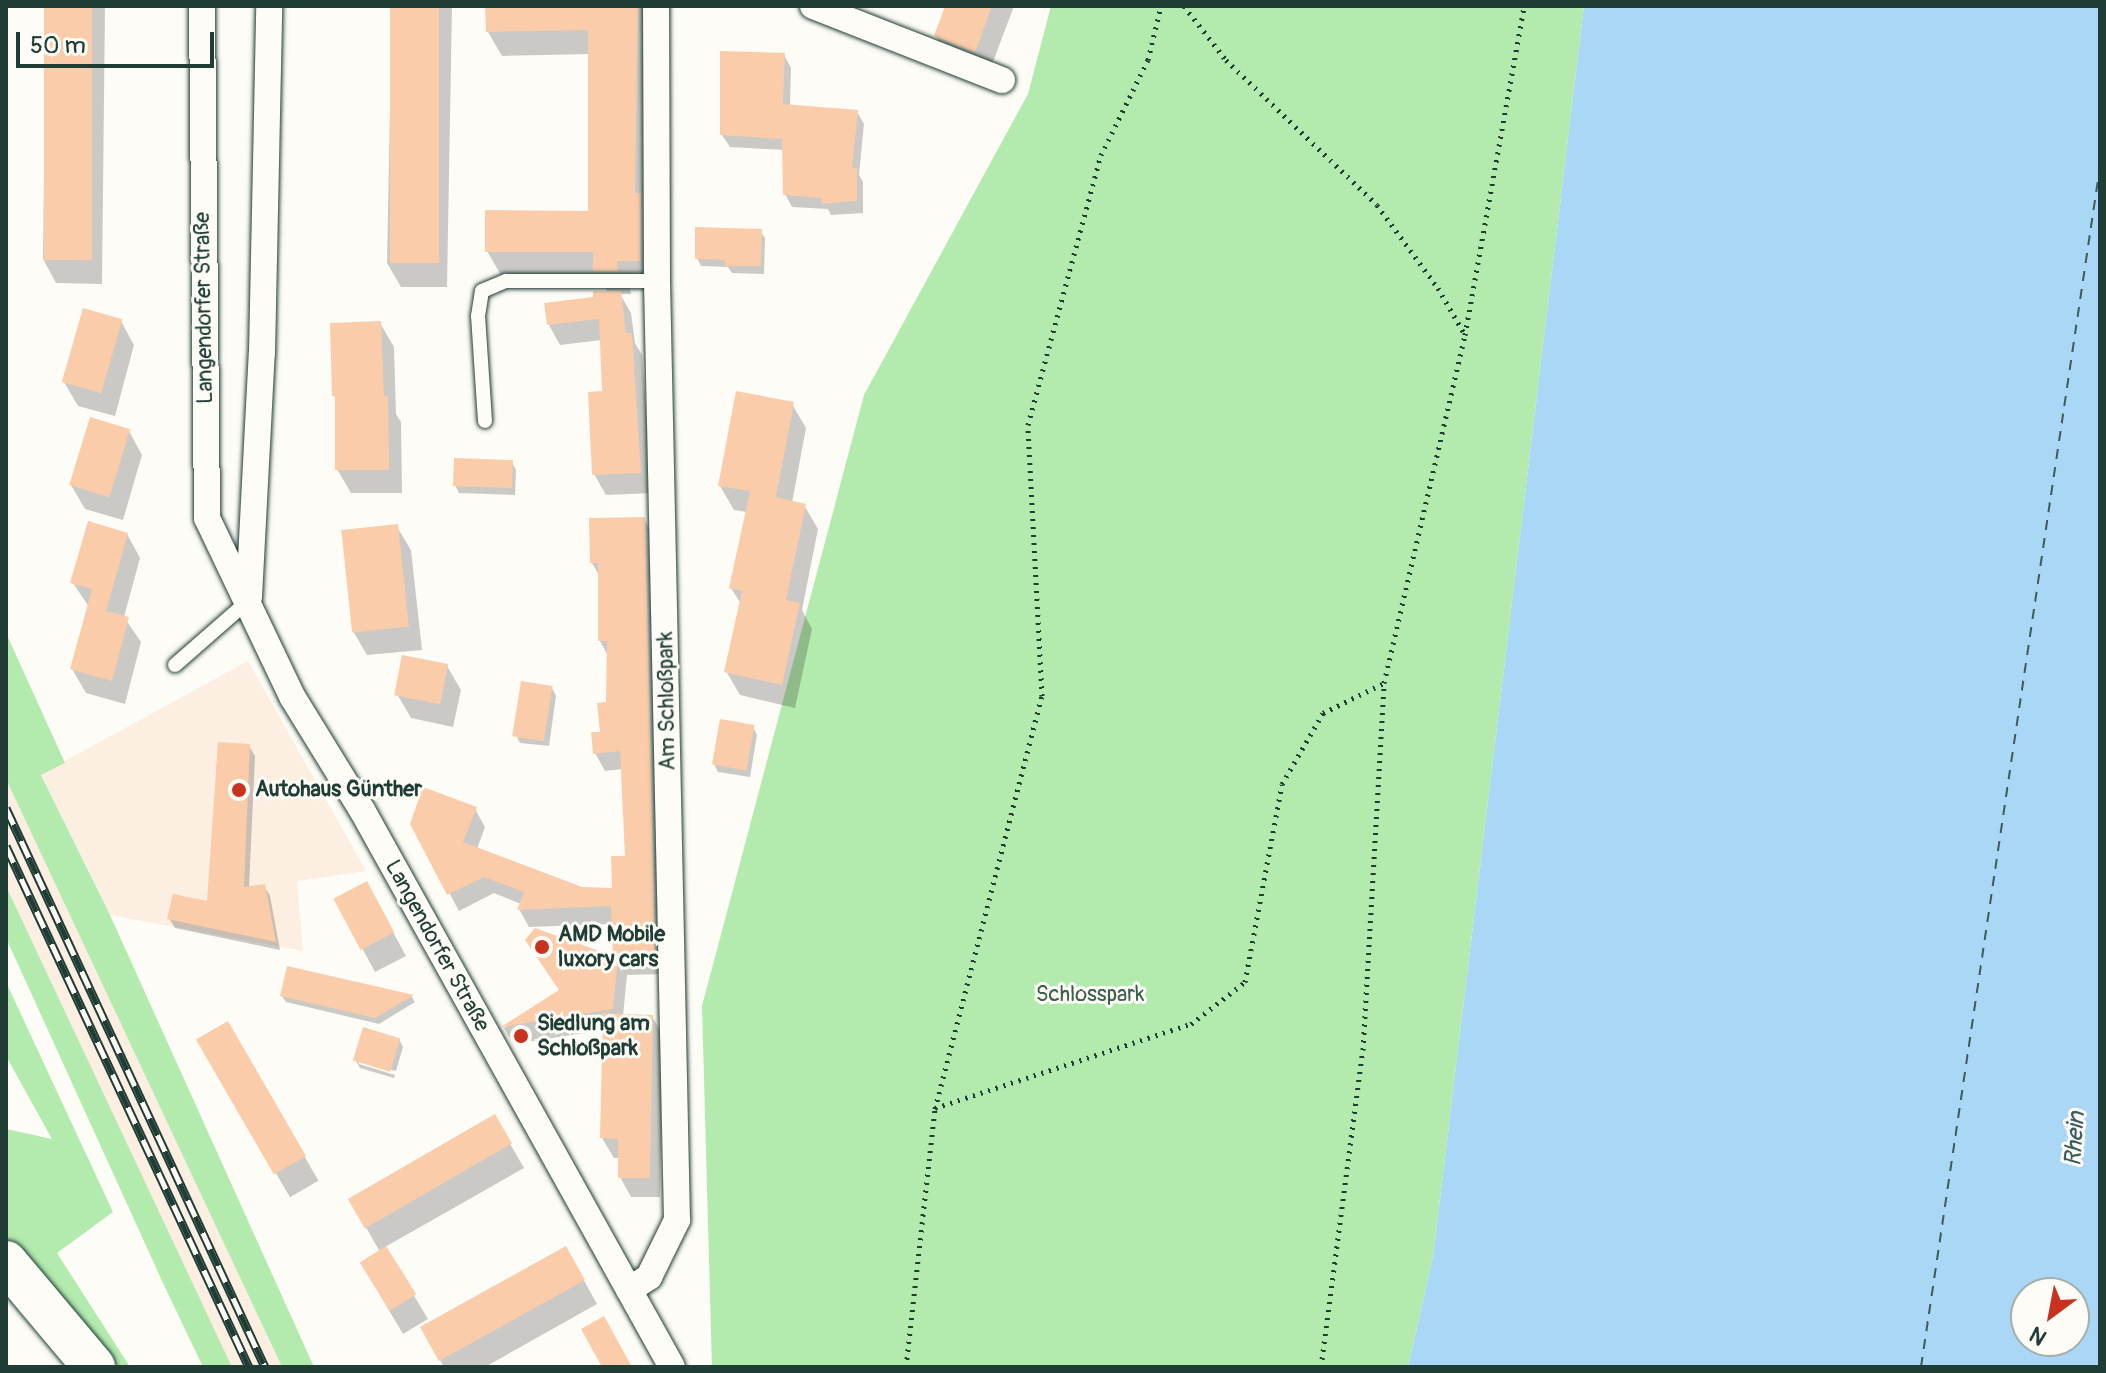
<!DOCTYPE html>
<meta charset="utf-8">
<style>
body{margin:0}
#map{position:relative;width:2106px;height:1373px;overflow:hidden;background:#fdfcf7;font-family:Pangolin,sans-serif}
div>[style]{position:absolute}
.built>*{inset:0;background:#fceee0}
.green>*{inset:0;background:#b3eaae}
.water>*{inset:0;background:#abd7f7}
.shadow>*{inset:0;background:#0003;transform-origin:0 0}
.ferry>*{height:2px;margin-top:-1px;transform-origin:0;background:repeating-linear-gradient(90deg,#3b5c5b 0 10px,transparent 0 18px)}
.building>*{inset:0;background:#facca9;transform-origin:0 0}
.path>*{height:5px;margin-top:-2.5px;transform-origin:0;background:repeating-linear-gradient(90deg,#1f3d34 0 2px,transparent 0 8px)}
.roads{filter:drop-shadow(0 0 2px #1f3d34) drop-shadow(0 0 2px #1f3d34)}
.service>*{height:14px;margin:-7px;padding:0 7px;transform-origin:7px;border-radius:7px;background:#fdfcf7}
.minor>*{height:26px;margin:-13px;padding:0 13px;transform-origin:13px;border-radius:13px;background:#fdfcf7}
.primary>*{height:42px;margin:-21px;padding:0 21px;transform-origin:21px;border-radius:21px;background:#fdfcf7}
.rail>*{height:9px;margin-top:-4.5px;transform-origin:0;background:repeating-linear-gradient(90deg,#fdfcf7 0 18px,#1f3d34 0 36px);box-sizing:border-box;border-block:2px solid #1f3d34}
.dots>*{width:22px;height:22px;translate:-50% -50%;box-sizing:border-box;border:4px solid #fdfcf7;border-radius:50%}
span{translate:-50% -50%;white-space:nowrap;text-align:center;line-height:1.15;-webkit-text-stroke:6px #fdfcf7;paint-order:stroke}
.street-label{font-size:22px;color:#1f3d34}
.poi-label{font-size:22px;color:#1f3d34;font-weight:700}
.left{translate:0 -50%;text-align:left}
.park-label{font-size:22px;color:#3d604c}
.water-label{font-size:24px;color:#3b5c5b;font-style:italic}
.frame{position:absolute;inset:0;border:8px solid #1f3d34;pointer-events:none}
.north{position:absolute;left:2010px;top:1277px;width:80px;height:80px;box-sizing:border-box;background:#fdfcf7;border:2px solid #a4b0a9;border-radius:50%;rotate:212deg;font-size:22px;font-weight:700;line-height:32px;text-align:center;color:#1f3d34}
.north::after{content:'';display:block;margin:auto;width:28px;height:36px;background:#c8321e;clip-path:polygon(50% 0,100% 100%,50% 72%,0 100%)}
.scale{position:absolute;left:16px;top:32px;width:198px;height:36px;box-sizing:border-box;border:4px solid #1f3d34;border-top:0;padding-left:10px;font-size:24px;line-height:28px;white-space:nowrap;color:#1f3d34;-webkit-text-stroke:6px #fdfcf7;paint-order:stroke}
</style>
<div id="map">
<div class="built">
<i style="clip-path:polygon(248px 661px,366px 871px,297px 881px,303px 951px,110px 915px,41px 774px)"></i>
<i style="clip-path:polygon(6px 779px,282px 1367px,232px 1367px,6px 886px)"></i>
</div>
<div class="green">
<i style="clip-path:polygon(1051px 6px,1584px 6px,1433px 1257px,1408px 1367px,712px 1367px,702px 1006px,864px 395px,1028px 94px)"></i>
<i style="clip-path:polygon(6px 633px,65px 763px,41px 775px,110px 915px,314px 1367px,282px 1367px,6px 779px)"></i>
<i style="clip-path:polygon(6px 886px,232px 1367px,203px 1367px,163px 1283px,6px 938px)"></i>
<i style="clip-path:polygon(6px 982px,113px 1212px,57px 1253px,130px 1367px,108px 1367px,6px 1243px,6px 1129px,52px 1139px,6px 1056px)"></i>
</div>
<div class="water">
<i style="clip-path:polygon(evenodd,1584px 6px,2100px 6px,2100px 1367px,1408px 1367px,1433px 1257px,1584px 6px,2026px 1293px,2074px 1293px,2074px 1341px,2026px 1341px,2026px 1293px)"></i>
</div>
<div class="shadow">
<i style="clip-path:polygon(46px 6px,105px 6px,102px 284px,56px 283px,43px 259px)"></i>
<i style="clip-path:polygon(392px 6px,452px 6px,447px 287px,401px 287px,387px 263px)"></i>
<i style="clip-path:polygon(487px 6px,650px 6px,653px 285px,629px 285px,631px 294px,620px 294px,631px 313px,635px 343px,642px 355px,652px 493px,606px 495px,594px 474px,604px 393px,602px 340px,560px 345px,549px 325px,608px 293px,598px 275px,501px 275px,487px 251px,590px 213px,590px 54px,502px 56px,488px 32px)"></i>
<i style="clip-path:polygon(947px 6px,1014px 6px,988px 75px,950px 60px,936px 36px)"></i>
<i style="clip-path:polygon(784px 55px,791px 68px,790px 106px,857px 112px,864px 124px,859px 175px,863px 182px,863px 213px,831px 215px,828px 209px,792px 207px,785px 194px,784px 150px,730px 147px,722px 135px)"></i>
<i style="clip-path:polygon(760px 231px,765px 238px,764px 274px,732px 273px,728px 267px,701px 266px,697px 258px)"></i>
<i style="clip-path:polygon(121px 321px,134px 345px,115px 416px,78px 406px,64px 382px)"></i>
<i style="clip-path:polygon(380px 323px,394px 347px,396px 414px,401px 422px,402px 493px,351px 493px,337px 469px,337px 401px,334px 396px)"></i>
<i style="clip-path:polygon(792px 404px,806px 428px,792px 503px,804px 505px,818px 529px,802px 610px,812px 629px,795px 708px,740px 695px,726px 671px,741px 604px,731px 588px,747px 512px,734px 510px,720px 486px)"></i>
<i style="clip-path:polygon(129px 431px,142px 455px,123px 520px,85px 509px,71px 485px)"></i>
<i style="clip-path:polygon(512px 462px,516px 470px,515px 495px,459px 493px,455px 485px)"></i>
<i style="clip-path:polygon(644px 519px,654px 537px,664px 974px,627px 975px,623px 1016px,652px 1016px,663px 1036px,660px 1197px,631px 1197px,620px 1177px,620px 1158px,614px 1158px,602px 1138px,604px 1030px,513px 1044px,504px 1028px,615px 959px,613px 924px,529px 927px,519px 909px,521px 904px,494px 893px,459px 911px,412px 823px,475px 809px,485px 827px,477px 849px,582px 889px,614px 890px,627px 858px,623px 769px,605px 771px,595px 753px,608px 704px,608px 656px,600px 641px,600px 577px,592px 563px)"></i>
<i style="clip-path:polygon(397px 527px,411px 550px,422px 650px,367px 655px,353px 631px)"></i>
<i style="clip-path:polygon(127px 534px,140px 558px,124px 617px,141px 642px,125px 704px,86px 693px,72px 669px,89px 607px,73px 583px)"></i>
<i style="clip-path:polygon(447px 666px,461px 690px,453px 727px,411px 718px,397px 694px)"></i>
<i style="clip-path:polygon(552px 688px,556px 696px,549px 746px,520px 743px,516px 735px)"></i>
<i style="clip-path:polygon(753px 727px,757px 735px,750px 777px,718px 772px,714px 764px)"></i>
<i style="clip-path:polygon(249px 746px,255px 756px,249px 888px,264px 886px,270px 896px,280px 950px,175px 928px,169px 918px,209px 904px)"></i>
<i style="clip-path:polygon(336px 900px,380px 908px,406px 956px,375px 972px)"></i>
<i style="clip-path:polygon(289px 968px,412px 997px,415px 1002px,379px 1024px,286px 1002px,282px 996px)"></i>
<i style="left:228px;top:1024px;width:181px;height:33px;rotate:60deg"></i>
<i style="clip-path:polygon(399px 1039px,403px 1047px,396px 1071px,359px 1060px,359px 1064px,395px 1075px,394px 1078px,360px 1068px,356px 1061px)"></i>
<i style="clip-path:polygon(494px 1116px,524px 1168px,385px 1247px,428px 1319px,403px 1334px,361px 1263px,380px 1252px,350px 1199px)"></i>
<i style="clip-path:polygon(566px 1248px,597px 1304px,485px 1367px,444px 1367px,422px 1328px)"></i>
</div>
<div class="ferry">
<i style="left:1921px;top:1367px;width:1214px;rotate:-81.52deg"></i>
</div>
<div class="building">
<i style="left:44px;top:6px;width:48px;height:254px"></i>
<i style="left:390px;top:6px;width:49px;height:257px"></i>
<i style="clip-path:polygon(485px 6px,638px 6px,635px 193px,641px 193px,640px 261px,617px 261px,618px 271px,593px 271px,593px 252px,485px 252px,485px 210px,588px 211px,588px 30px,486px 32px)"></i>
<i style="clip-path:polygon(945px 6px,992px 6px,975px 52px,934px 36px)"></i>
<i style="clip-path:polygon(720px 51px,785px 53px,783px 104px,858px 110px,852px 168px,857px 168px,857px 201px,822px 204px,821px 198px,783px 195px,782px 139px,720px 135px)"></i>
<i style="clip-path:polygon(695px 227px,762px 229px,761px 266px,725px 266px,725px 260px,695px 259px)"></i>
<i style="clip-path:polygon(593px 291px,621px 291px,626px 333px,632px 333px,641px 473px,592px 475px,588px 392px,602px 391px,599px 319px,547px 325px,544px 303px,593px 297px)"></i>
<i style="left:83px;top:308px;width:41px;height:77px;rotate:16deg"></i>
<i style="clip-path:polygon(381px 321px,384px 396px,388px 396px,389px 470px,335px 470px,335px 396px,332px 396px,330px 323px)"></i>
<i style="clip-path:polygon(736px 391px,794px 402px,776px 497px,806px 504px,786px 600px,800px 603px,782px 685px,724px 672px,742px 591px,729px 588px,750px 491px,718px 486px)"></i>
<i style="left:90px;top:417px;width:42px;height:71px;rotate:17deg"></i>
<i style="left:454px;top:458px;width:59px;height:28px;rotate:2deg"></i>
<i style="clip-path:polygon(645px 517px,655px 956px,618px 958px,613px 1009px,501px 1027px,559px 990px,525px 940px,535px 928px,613px 956px,611px 906px,517px 910px,524px 892px,484px 877px,447px 895px,410px 824px,423px 787px,477px 807px,463px 842px,582px 887px,612px 888px,611px 856px,625px 856px,620px 751px,593px 754px,591px 732px,600px 732px,597px 703px,606px 702px,607px 641px,598px 641px,598px 563px,590px 563px,589px 518px)"></i>
<i style="clip-path:polygon(88px 521px,128px 533px,106px 611px,129px 617px,112px 681px,70px 669px,92px 589px,70px 583px)"></i>
<i style="left:398px;top:524px;width:103px;height:57px;rotate:84deg"></i>
<i style="left:402px;top:655px;width:47px;height:41px;rotate:11deg"></i>
<i style="left:521px;top:681px;width:32px;height:56px;rotate:9deg"></i>
<i style="left:720px;top:719px;width:35px;height:46px;rotate:10deg"></i>
<i style="clip-path:polygon(218px 742px,250px 744px,244px 887px,265px 884px,276px 942px,167px 919px,173px 894px,207px 901px)"></i>
<i style="left:367px;top:881px;width:58px;height:38px;rotate:62deg"></i>
<i style="clip-path:polygon(287px 966px,414px 995px,375px 1018px,280px 996px)"></i>
<i style="clip-path:polygon(603px 1013px,653px 1015px,650px 1178px,618px 1178px,618px 1139px,600px 1138px)"></i>
<i style="left:228px;top:1021px;width:156px;height:37px;rotate:60deg"></i>
<i style="left:363px;top:1027px;width:39px;height:35px;rotate:17deg"></i>
<i style="left:495px;top:1114px;width:34px;height:170px;rotate:60deg"></i>
<i style="left:386px;top:1246px;width:57px;height:31px;rotate:58deg"></i>
<i style="left:566px;top:1246px;width:39px;height:167px;rotate:61deg"></i>
<i style="clip-path:polygon(604px 1316px,632px 1367px,602px 1367px,581px 1329px)"></i>
</div>
<div class="path">
<i style="left:1184px;top:6px;width:68px;rotate:52.1deg"></i>
<i style="left:1226px;top:60px;width:209px;rotate:43.8deg"></i>
<i style="left:1377px;top:205px;width:103px;rotate:53.7deg"></i>
<i style="left:1438px;top:288px;width:54px;rotate:60.1deg"></i>
<i style="left:935px;top:1108px;width:269px;rotate:-18.2deg"></i>
<i style="left:1191px;top:1024px;width:68px;rotate:-37.9deg"></i>
<i style="left:1245px;top:982px;width:201px;rotate:-79.4deg"></i>
<i style="left:1282px;top:784px;width:82px;rotate:-60deg"></i>
<i style="left:1323px;top:713px;width:68px;rotate:-26.2deg"></i>
<i style="left:906px;top:1367px;width:260px;rotate:-83.6deg"></i>
<i style="left:935px;top:1109px;width:427px;rotate:-75.5deg"></i>
<i style="left:1042px;top:696px;width:271px;rotate:-93deg"></i>
<i style="left:1028px;top:425px;width:280px;rotate:-74.9deg"></i>
<i style="left:1101px;top:155px;width:106px;rotate:-63.7deg"></i>
<i style="left:1148px;top:60px;width:56px;rotate:-76.5deg"></i>
<i style="left:1321px;top:1367px;width:320px;rotate:-82.5deg"></i>
<i style="left:1363px;top:1050px;width:368px;rotate:-86.7deg"></i>
<i style="left:1384px;top:683px;width:357px;rotate:-76.9deg"></i>
<i style="left:1465px;top:335px;width:334px;rotate:-79.8deg"></i>
</div>
<div class="roads">
<div class="service">
<i style="left:485px;top:421px;width:105px;rotate:-93.8deg"></i>
<i style="left:478px;top:316px;width:25px;rotate:-81deg"></i>
<i style="left:482px;top:291px;width:26px;rotate:-23deg"></i>
<i style="left:506px;top:281px;width:151px"></i>
<i style="left:175px;top:665px;width:97px;rotate:-41.2deg"></i>
</div>
<div class="minor">
<i style="left:202px;top:6px;width:512px;rotate:89.44deg"></i>
<i style="left:207px;top:518px;width:199px;rotate:64.5deg"></i>
<i style="left:293px;top:698px;width:132px;rotate:58.4deg"></i>
<i style="left:362px;top:810px;width:637px;rotate:60.9deg"></i>
<i style="left:813px;top:6px;width:203px;rotate:21.4deg"></i>
<i style="left:249px;top:597px;width:244px;rotate:-87deg"></i>
<i style="left:262px;top:353px;width:347px;rotate:-88.8deg"></i>
<i style="left:629px;top:1290px;width:24px;rotate:-33deg"></i>
<i style="left:649px;top:1277px;width:64px;rotate:-63.8deg"></i>
<i style="left:677px;top:1220px;width:939px;rotate:-91.22deg"></i>
<i style="left:657px;top:281px;width:275px;rotate:-90.2deg"></i>
</div>
<div class="primary">
<i style="left:6px;top:1262px;width:137px;rotate:50deg"></i>
</div>
</div>
<div class="rail">
<i style="left:6px;top:808px;width:616px;rotate:65.14deg"></i>
<i style="left:6px;top:846px;width:575px;rotate:65deg"></i>
</div>
<div class="dots">
<i style="left:239px;top:790px;background:#c8321e"></i>
<i style="left:542px;top:947px;background:#c8321e"></i>
<i style="left:521px;top:1036px;background:#c8321e"></i>
</div>
<div class="street-label">
<span style="left:204px;top:308px;rotate:-91deg">Langendorfer Straße</span>
<span style="left:667px;top:701px;rotate:-91deg">Am Schloßpark</span>
<span style="left:437px;top:946px;rotate:61deg">Langendorfer Straße</span>
</div>
<div class="poi-label">
<span class="left" style="left:255px;top:790px">Autohaus Günther</span>
<span class="left" style="left:558px;top:947px">AMD Mobile<br>luxory cars</span>
<span class="left" style="left:537px;top:1036px">Siedlung am<br>Schloßpark</span>
</div>
<div class="park-label">
<span style="left:1090px;top:995px">Schlosspark</span>
</div>
<div class="water-label">
<span style="left:2075px;top:1139px;rotate:-86deg">Rhein</span>
</div>
<div class="frame"></div>
<div class="north">N</div>
<div class="scale">50 m</div>
</div>
